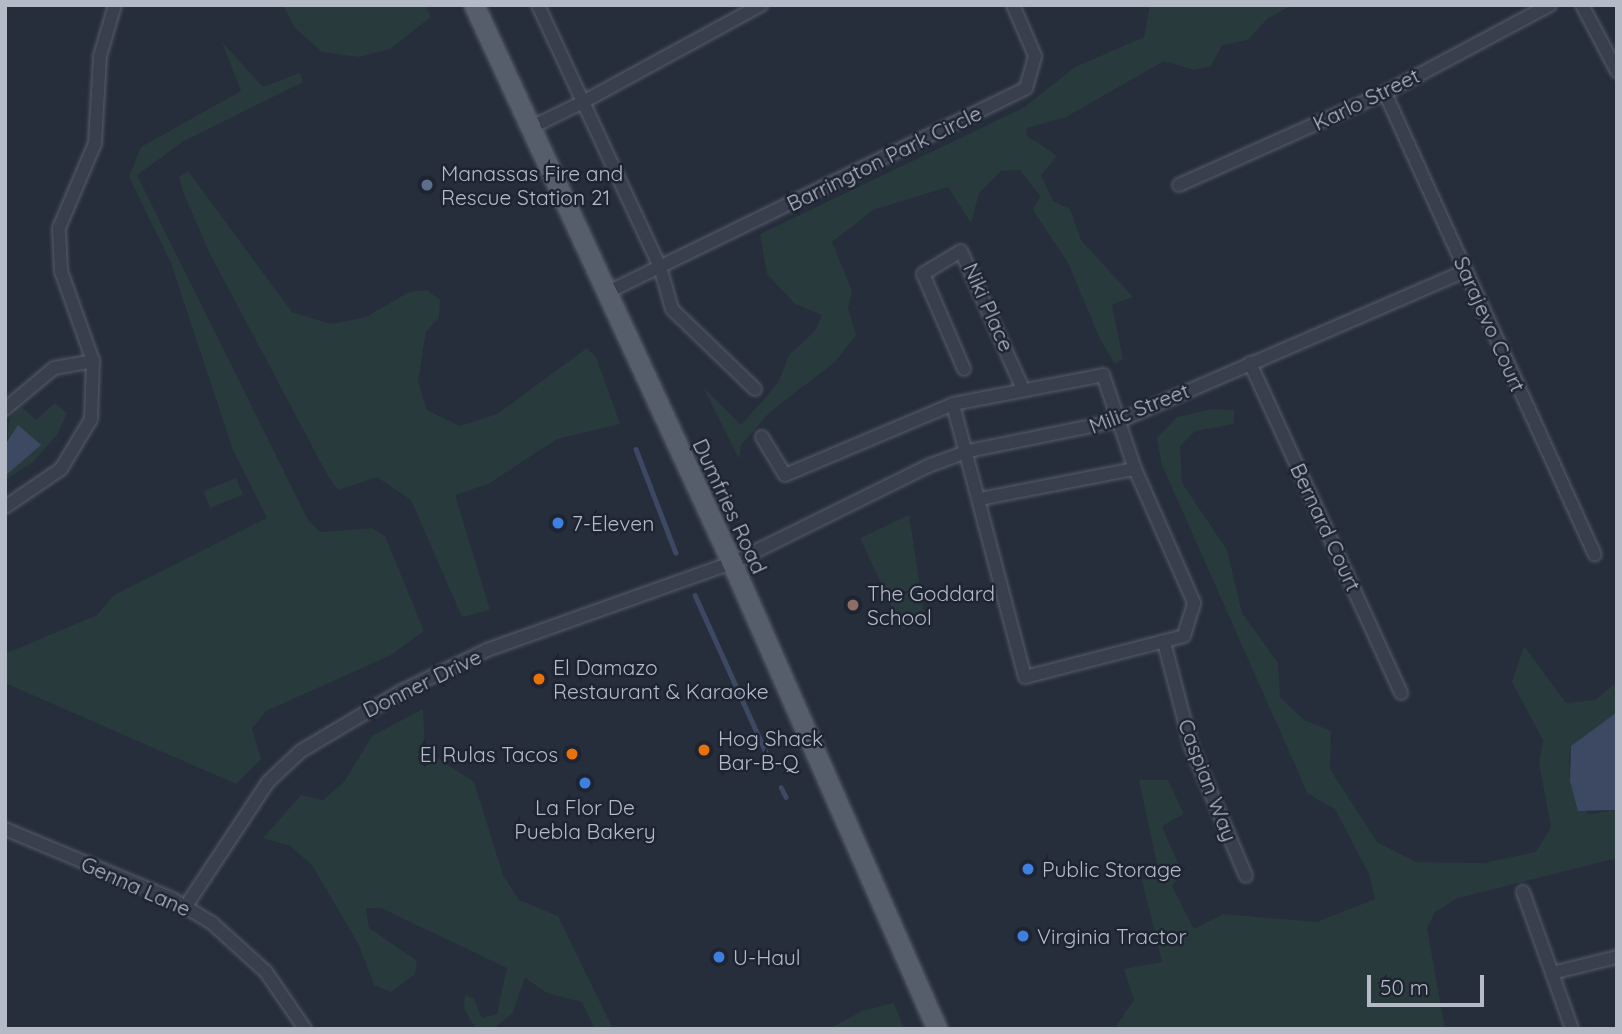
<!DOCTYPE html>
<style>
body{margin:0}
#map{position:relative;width:1622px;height:1034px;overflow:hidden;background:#262d3b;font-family:Quicksand,sans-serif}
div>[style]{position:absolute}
.green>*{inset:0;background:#293a3d;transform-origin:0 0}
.water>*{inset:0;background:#3d4963}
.stream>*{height:4.5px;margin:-2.25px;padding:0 2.25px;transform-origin:2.25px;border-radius:2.25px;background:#3d4963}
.roads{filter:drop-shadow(0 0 2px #575d6a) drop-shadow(0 0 2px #575d6a)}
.street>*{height:12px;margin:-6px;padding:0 6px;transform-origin:6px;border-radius:6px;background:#393f4c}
.primary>*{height:19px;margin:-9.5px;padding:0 9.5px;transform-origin:9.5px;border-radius:9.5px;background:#575e6b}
.dots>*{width:19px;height:19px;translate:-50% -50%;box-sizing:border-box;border:4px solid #1e2431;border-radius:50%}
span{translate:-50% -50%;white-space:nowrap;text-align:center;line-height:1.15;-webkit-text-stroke:5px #1e2431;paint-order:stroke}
.street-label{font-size:21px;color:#b5bac7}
.poi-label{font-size:21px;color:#b5bac7}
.left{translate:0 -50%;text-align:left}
.right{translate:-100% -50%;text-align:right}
.frame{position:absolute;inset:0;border:7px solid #b5bac7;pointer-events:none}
.scale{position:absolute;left:1367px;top:975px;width:117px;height:32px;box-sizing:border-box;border:4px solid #b5bac7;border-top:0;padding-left:9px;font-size:21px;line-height:24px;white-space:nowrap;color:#b5bac7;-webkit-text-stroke:5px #1e2431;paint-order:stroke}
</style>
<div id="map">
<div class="green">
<i style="clip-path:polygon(283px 5px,425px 5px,431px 17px,390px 49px,359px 57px,322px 52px,295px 28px)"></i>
<i style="clip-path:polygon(1150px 5px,1293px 5px,1268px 18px,1248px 40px,1222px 45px,1211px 66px,1194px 70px,1164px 61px,1066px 117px,1027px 128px,1026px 135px,1057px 156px,1041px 175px,1053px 201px,1070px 209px,1081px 240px,1133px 297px,1112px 305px,1123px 359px,1115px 364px,1101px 341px,1068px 263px,1033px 210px,1040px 196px,1020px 170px,1001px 171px,979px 193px,971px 223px,948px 187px,873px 210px,832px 242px,852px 291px,848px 308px,856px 335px,835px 362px,770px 412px,741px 445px,739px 459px,703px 387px,741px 425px,778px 383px,789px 355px,815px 331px,822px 315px,795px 304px,767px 274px,760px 234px,1023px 108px,1075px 67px,1144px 37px)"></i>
<i style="clip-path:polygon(222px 42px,263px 87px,300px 73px,303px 82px,184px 141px,137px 175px,309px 522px,321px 532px,372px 528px,385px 536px,424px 631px,391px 655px,266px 711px,252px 729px,261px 759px,236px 784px,5px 683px,5px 654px,97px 615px,114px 595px,267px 518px,233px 450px,171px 263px,129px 177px,141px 147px,241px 91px)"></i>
<i style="clip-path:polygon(188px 171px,292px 312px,331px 324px,366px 317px,409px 292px,427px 290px,440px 300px,439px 318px,426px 331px,418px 382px,427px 410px,460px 426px,497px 414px,587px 348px,596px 357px,620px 424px,557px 439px,488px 484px,455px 495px,490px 610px,462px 617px,411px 500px,377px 477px,338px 490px,328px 476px,210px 254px,183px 192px,179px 177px)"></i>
<i style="clip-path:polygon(55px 403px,67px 413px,57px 435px,33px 462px,5px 480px,9px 419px,22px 407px,36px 420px)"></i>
<i style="clip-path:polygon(1212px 409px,1234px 410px,1234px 424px,1195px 431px,1180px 446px,1182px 483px,1227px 550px,1242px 613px,1278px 663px,1280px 697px,1304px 720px,1331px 731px,1330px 769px,1377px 842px,1416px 862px,1484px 863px,1536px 852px,1551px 827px,1539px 763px,1543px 740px,1512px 682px,1524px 646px,1566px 703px,1595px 700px,1617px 682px,1617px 712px,1571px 746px,1569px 759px,1570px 781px,1588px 814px,1617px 810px,1617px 858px,1458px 898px,1435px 912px,1427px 928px,1445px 1029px,1114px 1029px,1134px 1000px,1124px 969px,1162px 962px,1142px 880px,1159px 874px,1139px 780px,1168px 780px,1184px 814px,1162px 826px,1182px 873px,1172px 886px,1194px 929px,1224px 914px,1317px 922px,1375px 899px,1369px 874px,1335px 809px,1308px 794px,1162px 465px,1157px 438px,1177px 417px)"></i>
<i style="left:236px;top:478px;width:18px;height:35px;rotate:68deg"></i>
<i style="clip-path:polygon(909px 515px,925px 619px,902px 629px,860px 538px)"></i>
<i style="clip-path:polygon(423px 709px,425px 750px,474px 782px,503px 875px,519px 900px,558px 916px,613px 1029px,595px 1029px,582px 1002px,547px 993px,525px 978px,512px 1014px,495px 1027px,475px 1027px,464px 1009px,465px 995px,474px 999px,482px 1018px,497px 1014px,507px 968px,381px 908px,366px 908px,369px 928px,417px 961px,415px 974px,391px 992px,374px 985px,359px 945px,312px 865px,290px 846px,263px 838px,301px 795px,323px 800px,344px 782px,372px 736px)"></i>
<i style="clip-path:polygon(894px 1003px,904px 1029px,829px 1029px,862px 1011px)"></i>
</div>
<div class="water">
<i style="clip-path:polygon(18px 425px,41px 445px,6px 475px,5px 445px)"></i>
<i style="clip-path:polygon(1617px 712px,1617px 810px,1578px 811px,1570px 781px,1571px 746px)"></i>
</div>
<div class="stream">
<i style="left:636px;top:449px;width:111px;rotate:69deg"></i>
<i style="left:695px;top:595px;width:182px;rotate:65.7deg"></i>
<i style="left:781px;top:787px;width:11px;rotate:63deg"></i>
</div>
<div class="roads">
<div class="street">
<i style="left:1582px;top:5px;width:75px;rotate:62.1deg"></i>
<i style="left:1385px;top:93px;width:507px;rotate:65.56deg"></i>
<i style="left:532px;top:127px;width:57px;rotate:-26.1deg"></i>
<i style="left:583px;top:102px;width:107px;rotate:-114.9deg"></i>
<i style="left:1179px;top:185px;width:226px;rotate:-24.1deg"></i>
<i style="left:1385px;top:93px;width:187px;rotate:-28.1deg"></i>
<i style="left:608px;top:292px;width:465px;rotate:-26deg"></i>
<i style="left:1026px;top:88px;width:33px;rotate:-74deg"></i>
<i style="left:1035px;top:56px;width:56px;rotate:-113.3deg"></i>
<i style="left:1250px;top:363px;width:363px;rotate:65.4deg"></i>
<i style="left:964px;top:369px;width:103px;rotate:-113.3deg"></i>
<i style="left:923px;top:274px;width:44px;rotate:-31.2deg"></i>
<i style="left:961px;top:251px;width:151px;rotate:65.8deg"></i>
<i style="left:755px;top:389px;width:115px;rotate:-136.1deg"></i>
<i style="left:672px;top:309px;width:44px;rotate:-105.9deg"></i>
<i style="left:660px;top:267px;width:182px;rotate:-115deg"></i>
<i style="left:583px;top:102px;width:203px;rotate:-28.6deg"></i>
<i style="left:5px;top:409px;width:64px;rotate:-39.9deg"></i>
<i style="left:54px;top:368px;width:40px;rotate:-10deg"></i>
<i style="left:762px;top:437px;width:44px;rotate:58.8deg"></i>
<i style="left:785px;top:475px;width:182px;rotate:-22.9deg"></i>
<i style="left:953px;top:404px;width:153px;rotate:-10.9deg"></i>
<i style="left:1103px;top:375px;width:99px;rotate:71.2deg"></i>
<i style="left:1135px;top:469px;width:146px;rotate:66.2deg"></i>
<i style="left:1194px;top:603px;width:34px;rotate:107deg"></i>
<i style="left:1184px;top:636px;width:164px;rotate:165.5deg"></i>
<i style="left:1025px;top:677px;width:282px;rotate:-104.8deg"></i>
<i style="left:980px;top:499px;width:158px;rotate:-11deg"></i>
<i style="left:5px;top:507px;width:68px;rotate:-34.2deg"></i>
<i style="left:61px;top:469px;width:58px;rotate:-59deg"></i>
<i style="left:91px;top:419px;width:58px;rotate:-88deg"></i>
<i style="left:93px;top:361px;width:96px;rotate:-109.6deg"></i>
<i style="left:61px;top:271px;width:43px;rotate:-92.7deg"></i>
<i style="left:59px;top:228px;width:92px;rotate:-67deg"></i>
<i style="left:95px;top:143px;width:87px;rotate:-86.7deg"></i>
<i style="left:100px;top:56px;width:53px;rotate:-73.6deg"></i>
<i style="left:1164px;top:642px;width:107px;rotate:75.4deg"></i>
<i style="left:1191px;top:746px;width:141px;rotate:67.1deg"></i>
<i style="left:5px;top:829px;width:181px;rotate:22.7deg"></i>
<i style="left:172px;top:899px;width:47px;rotate:31deg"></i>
<i style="left:212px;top:923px;width:73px;rotate:42.2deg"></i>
<i style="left:266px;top:972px;width:69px;rotate:55.6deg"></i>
<i style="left:1523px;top:892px;width:145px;rotate:70.3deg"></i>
<i style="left:186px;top:906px;width:149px;rotate:-56.5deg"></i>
<i style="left:268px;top:782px;width:45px;rotate:-43.2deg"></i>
<i style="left:301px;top:751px;width:117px;rotate:-30.7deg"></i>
<i style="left:402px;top:691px;width:94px;rotate:-25.8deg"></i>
<i style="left:487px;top:650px;width:260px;rotate:-19.6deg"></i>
<i style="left:732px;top:563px;width:219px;rotate:-26.3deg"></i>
<i style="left:928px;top:466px;width:44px;rotate:-20.1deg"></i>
<i style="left:969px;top:451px;width:155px;rotate:-11.5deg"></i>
<i style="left:1121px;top:420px;width:376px;rotate:-23.4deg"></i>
<i style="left:1552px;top:973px;width:67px;rotate:-13.8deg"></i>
</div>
<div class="primary">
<i style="left:474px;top:5px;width:615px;rotate:65.19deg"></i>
<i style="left:732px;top:563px;width:509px;rotate:66.25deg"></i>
</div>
</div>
<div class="dots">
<i style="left:427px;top:185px;background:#5c6f8a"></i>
<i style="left:558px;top:523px;background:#3f7fe0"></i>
<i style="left:853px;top:605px;background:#8d6e63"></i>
<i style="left:539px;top:679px;background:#e8710a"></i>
<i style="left:704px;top:750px;background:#e8710a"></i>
<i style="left:572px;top:754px;background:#e8710a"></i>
<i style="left:585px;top:783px;background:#3f7fe0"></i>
<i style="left:1028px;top:869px;background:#3f7fe0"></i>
<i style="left:1023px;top:936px;background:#3f7fe0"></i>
<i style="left:719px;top:957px;background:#3f7fe0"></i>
</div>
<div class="street-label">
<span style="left:1366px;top:99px;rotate:-26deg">Karlo Street</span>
<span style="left:884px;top:158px;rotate:-26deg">Barrington Park Circle</span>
<span style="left:989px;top:307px;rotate:66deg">Niki Place</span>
<span style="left:1490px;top:324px;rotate:66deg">Sarajevo Court</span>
<span style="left:1139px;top:408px;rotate:-21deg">Milic Street</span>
<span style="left:730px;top:506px;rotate:65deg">Dumfries Road</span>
<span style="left:1326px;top:527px;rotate:65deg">Bernard Court</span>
<span style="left:422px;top:683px;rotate:-26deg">Donner Drive</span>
<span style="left:1208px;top:780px;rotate:69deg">Caspian Way</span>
<span style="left:136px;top:886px;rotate:24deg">Genna Lane</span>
</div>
<div class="poi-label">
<span class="left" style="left:441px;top:185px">Manassas Fire and<br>Rescue Station 21</span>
<span class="left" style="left:572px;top:523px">7-Eleven</span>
<span class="left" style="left:867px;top:605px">The Goddard<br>School</span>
<span class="left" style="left:553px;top:679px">El Damazo<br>Restaurant &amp; Karaoke</span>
<span class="left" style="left:718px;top:750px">Hog Shack<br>Bar-B-Q</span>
<span class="right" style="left:558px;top:754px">El Rulas Tacos</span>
<span style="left:585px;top:819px">La Flor De<br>Puebla Bakery</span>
<span class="left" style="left:1042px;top:869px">Public Storage</span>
<span class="left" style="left:1037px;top:936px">Virginia Tractor</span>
<span class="left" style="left:733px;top:957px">U-Haul</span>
</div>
<div class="frame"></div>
<div class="scale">50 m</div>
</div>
